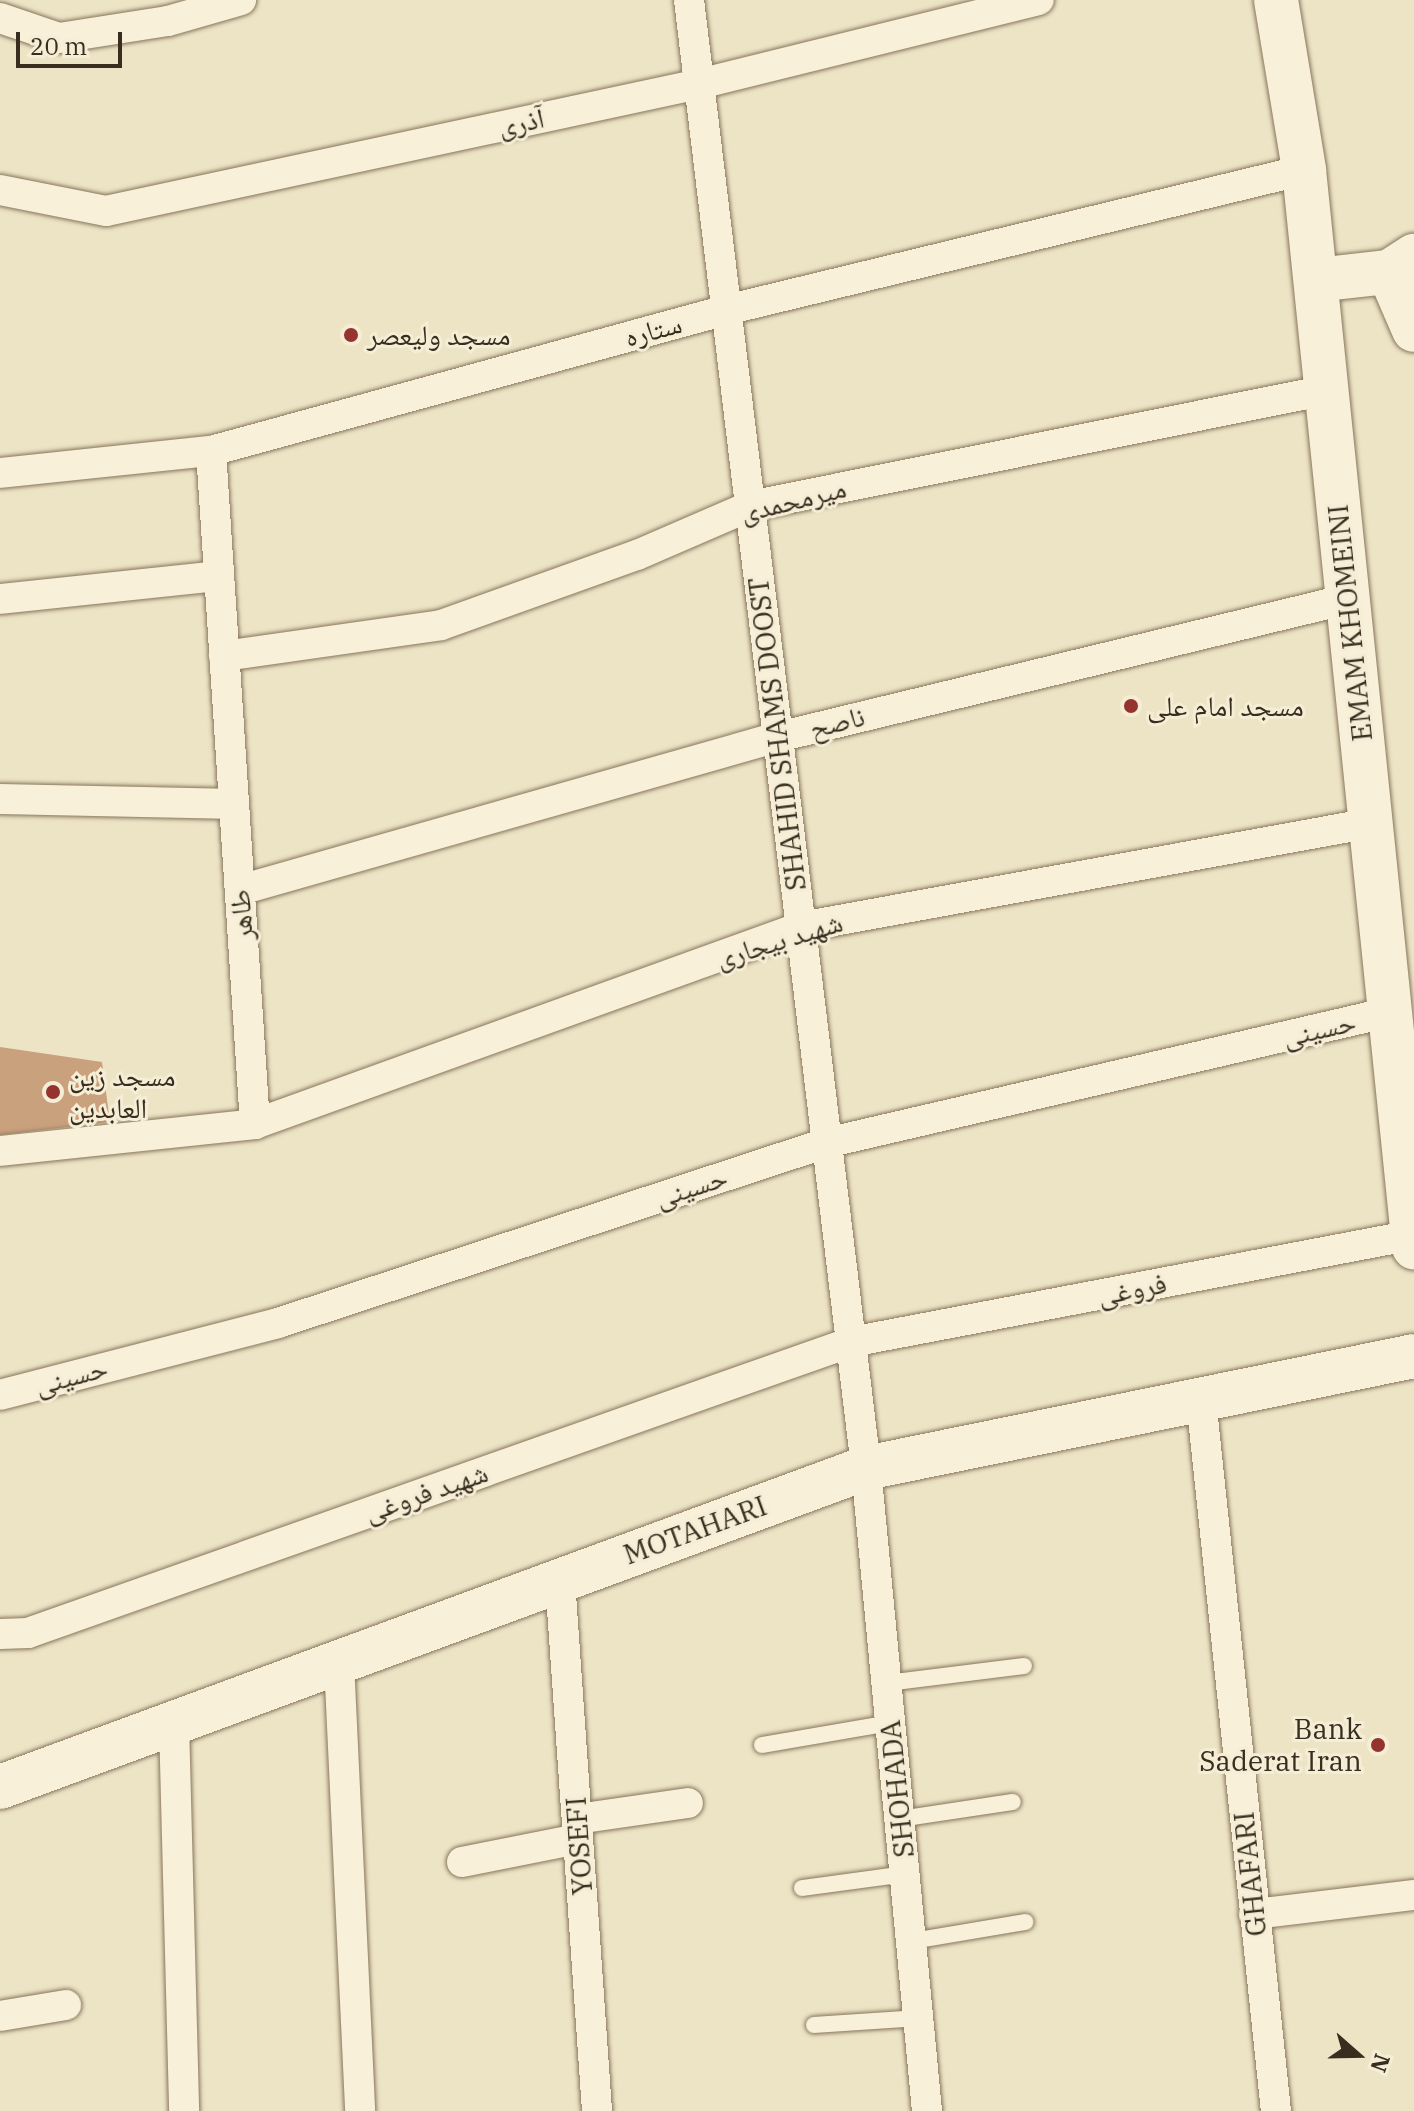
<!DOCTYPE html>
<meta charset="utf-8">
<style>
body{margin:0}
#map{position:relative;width:1414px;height:2111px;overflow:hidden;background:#ede4c6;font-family:"IBM Plex Serif","Noto Naskh Arabic",serif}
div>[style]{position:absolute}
.building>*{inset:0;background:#caa17d}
.roads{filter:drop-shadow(0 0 2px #88765c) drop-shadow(0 0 2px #88765c)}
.lane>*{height:16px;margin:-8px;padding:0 8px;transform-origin:8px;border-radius:8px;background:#f8f0d9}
.street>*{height:30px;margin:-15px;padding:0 15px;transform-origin:15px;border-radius:15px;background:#f8f0d9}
.secondary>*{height:44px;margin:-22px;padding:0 22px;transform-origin:22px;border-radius:22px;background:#f8f0d9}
.dots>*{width:22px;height:22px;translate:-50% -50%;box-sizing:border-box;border:4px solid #f5edd5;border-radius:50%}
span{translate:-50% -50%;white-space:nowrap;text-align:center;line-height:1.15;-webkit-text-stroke:6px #f5edd5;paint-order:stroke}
.street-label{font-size:28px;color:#382d1f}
.poi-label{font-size:28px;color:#382d1f}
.left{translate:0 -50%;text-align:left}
.right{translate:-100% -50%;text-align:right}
.north{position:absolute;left:1318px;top:2015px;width:80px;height:80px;-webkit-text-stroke:6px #f5edd5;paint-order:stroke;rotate:110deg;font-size:22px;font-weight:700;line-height:32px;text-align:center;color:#382d1f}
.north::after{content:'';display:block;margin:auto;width:28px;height:36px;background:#382d1f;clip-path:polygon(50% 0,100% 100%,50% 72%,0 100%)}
.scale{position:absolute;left:16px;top:32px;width:106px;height:36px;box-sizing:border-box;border:4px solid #382d1f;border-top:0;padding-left:10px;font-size:24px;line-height:28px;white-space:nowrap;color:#382d1f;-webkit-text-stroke:6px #f5edd5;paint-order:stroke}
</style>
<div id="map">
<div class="building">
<i style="clip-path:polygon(0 1047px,102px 1062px,110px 1122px,0 1135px)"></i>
</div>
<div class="roads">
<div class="lane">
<i style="left:887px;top:1683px;width:138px;rotate:-7.1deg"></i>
<i style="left:762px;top:1745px;width:130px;rotate:-9.8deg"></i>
<i style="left:900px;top:1819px;width:114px;rotate:-8.6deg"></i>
<i style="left:802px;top:1888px;width:104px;rotate:-7.7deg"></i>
<i style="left:912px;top:1941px;width:115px;rotate:-9.5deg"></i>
<i style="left:814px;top:2025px;width:105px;rotate:-3.8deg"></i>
</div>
<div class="street">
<i style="left:689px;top:0;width:1479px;rotate:83.12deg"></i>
<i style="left:866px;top:1468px;width:646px;rotate:84.58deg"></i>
<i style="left:0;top:18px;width:62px;rotate:18.7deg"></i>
<i style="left:59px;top:38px;width:110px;rotate:-8.9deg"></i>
<i style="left:168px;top:21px;width:76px;rotate:-16deg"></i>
<i style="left:0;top:190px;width:108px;rotate:11.2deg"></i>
<i style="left:106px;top:211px;width:606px;rotate:-12.09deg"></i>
<i style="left:699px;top:84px;width:350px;rotate:-13.9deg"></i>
<i style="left:0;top:473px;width:212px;rotate:-6deg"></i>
<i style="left:211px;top:451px;width:534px;rotate:-15.31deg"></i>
<i style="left:726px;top:310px;width:595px;rotate:-13.62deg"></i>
<i style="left:0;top:599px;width:220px;rotate:-6deg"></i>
<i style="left:224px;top:656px;width:219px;rotate:-8.1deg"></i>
<i style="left:441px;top:625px;width:208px;rotate:-19.7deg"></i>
<i style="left:637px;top:555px;width:123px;rotate:-23.4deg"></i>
<i style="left:750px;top:506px;width:589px;rotate:-11.37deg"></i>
<i style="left:0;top:799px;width:234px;rotate:1.2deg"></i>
<i style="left:240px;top:890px;width:559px;rotate:-15.88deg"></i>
<i style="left:778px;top:737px;width:586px;rotate:-13.61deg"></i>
<i style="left:255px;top:1124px;width:580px;rotate:-19.84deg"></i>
<i style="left:801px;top:927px;width:579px;rotate:-10.34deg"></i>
<i style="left:0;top:1151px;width:256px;rotate:-6deg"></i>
<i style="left:255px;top:1124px;width:674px;rotate:-93.74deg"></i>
<i style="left:0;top:1395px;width:287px;rotate:-14.5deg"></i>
<i style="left:278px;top:1323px;width:577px;rotate:-18.18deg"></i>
<i style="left:826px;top:1143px;width:579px;rotate:-13.08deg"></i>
<i style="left:1201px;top:1399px;width:716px;rotate:83.99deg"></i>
<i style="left:560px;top:1580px;width:532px;rotate:86.01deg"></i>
<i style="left:0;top:1634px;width:28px;rotate:-2deg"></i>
<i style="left:28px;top:1633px;width:873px;rotate:-19.47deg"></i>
<i style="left:851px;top:1342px;width:572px;rotate:-10.78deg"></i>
<i style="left:339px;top:1662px;width:449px;rotate:87.3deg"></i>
<i style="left:174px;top:1723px;width:388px;rotate:88.5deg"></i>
<i style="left:577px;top:1819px;width:112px;rotate:-8.2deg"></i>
<i style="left:462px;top:1862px;width:118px;rotate:-11.2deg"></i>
<i style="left:1254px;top:1914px;width:161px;rotate:-6.8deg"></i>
<i style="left:0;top:2016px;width:67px;rotate:-9.5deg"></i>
</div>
<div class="secondary">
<i style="left:1276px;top:0;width:172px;rotate:80.6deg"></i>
<i style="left:1304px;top:170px;width:1083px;rotate:84.17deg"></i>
<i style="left:1389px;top:272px;width:63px;rotate:66.7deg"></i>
<i style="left:1316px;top:280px;width:73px;rotate:-6.3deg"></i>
<i style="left:1389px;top:272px;width:30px;rotate:-33deg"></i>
<i style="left:0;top:1787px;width:923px;rotate:-20.22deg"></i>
<i style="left:866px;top:1468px;width:559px;rotate:-11.55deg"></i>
</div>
</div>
<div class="dots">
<i style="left:351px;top:335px;background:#95332e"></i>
<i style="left:1131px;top:706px;background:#95332e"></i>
<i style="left:53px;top:1092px;background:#95332e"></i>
<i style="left:1378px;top:1745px;background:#95332e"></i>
</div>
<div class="street-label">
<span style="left:521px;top:122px;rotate:-12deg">آذری</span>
<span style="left:653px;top:330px;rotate:-15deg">ستاره</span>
<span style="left:793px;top:500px;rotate:-14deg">میرمحمدی</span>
<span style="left:1350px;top:623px;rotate:-96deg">EMAM KHOMEINI</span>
<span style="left:837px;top:722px;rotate:-14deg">ناصح</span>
<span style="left:777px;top:734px;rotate:-97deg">SHAHID SHAMS DOOST</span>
<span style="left:241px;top:915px;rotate:-94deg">طاهر</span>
<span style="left:779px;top:940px;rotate:-17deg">شهید بیجاری</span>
<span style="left:1319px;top:1029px;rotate:-13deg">حسینی</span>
<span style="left:691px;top:1187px;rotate:-18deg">حسینی</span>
<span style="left:1132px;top:1289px;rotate:-11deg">فروغی</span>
<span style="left:71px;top:1376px;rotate:-15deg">حسینی</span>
<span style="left:426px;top:1492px;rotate:-19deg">شهید فروغی</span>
<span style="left:695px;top:1530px;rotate:-20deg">MOTAHARI</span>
<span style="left:897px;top:1789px;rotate:-96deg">SHOHADA</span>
<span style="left:579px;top:1846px;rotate:-94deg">YOSEFI</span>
<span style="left:1250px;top:1874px;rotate:-96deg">GHAFARI</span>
</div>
<div class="poi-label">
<span class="left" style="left:367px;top:335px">مسجد ولیعصر</span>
<span class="left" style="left:1147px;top:706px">مسجد امام علی</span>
<span class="left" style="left:69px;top:1092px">مسجد زین<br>العابدین</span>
<span class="right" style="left:1362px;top:1745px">Bank<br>Saderat Iran</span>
</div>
<div class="north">N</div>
<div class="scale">20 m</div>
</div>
